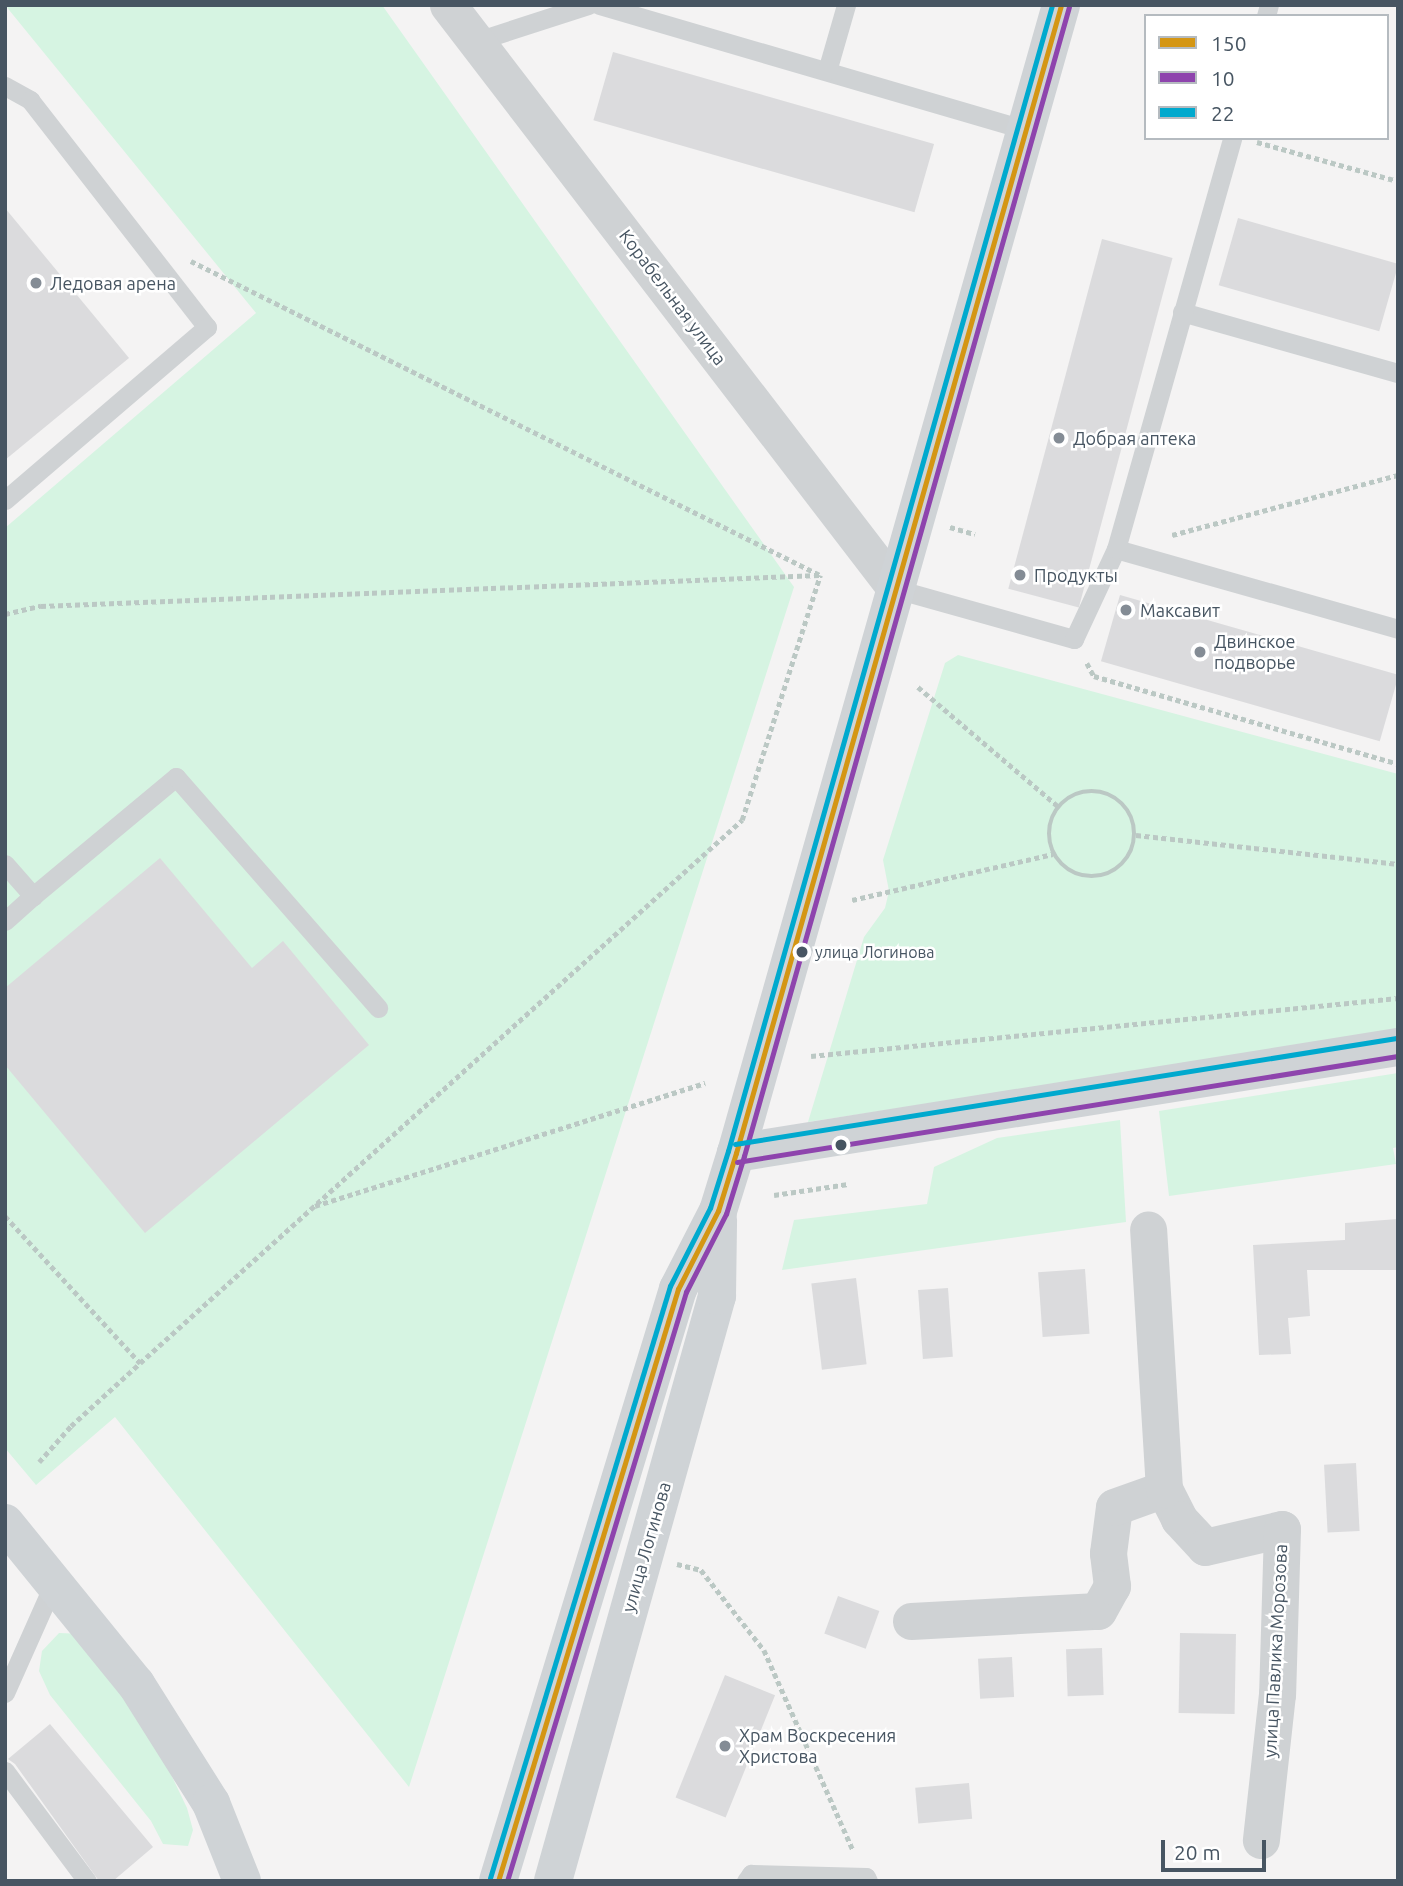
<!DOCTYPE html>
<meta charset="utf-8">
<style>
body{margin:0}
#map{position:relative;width:1403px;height:1886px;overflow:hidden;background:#f4f3f3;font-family:Ubuntu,sans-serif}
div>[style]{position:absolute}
.green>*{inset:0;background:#d6f4e2}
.building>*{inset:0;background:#dbdbdd;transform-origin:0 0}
.path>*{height:4.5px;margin-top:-2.25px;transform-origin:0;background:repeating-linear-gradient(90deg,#bbc8c4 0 5px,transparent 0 8.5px)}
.path>.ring{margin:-2.25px;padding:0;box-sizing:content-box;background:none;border:4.5px solid #bbc8c4;border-radius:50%}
.lane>*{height:19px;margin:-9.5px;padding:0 9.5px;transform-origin:9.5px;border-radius:9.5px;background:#cfd2d4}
.street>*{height:37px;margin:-18.5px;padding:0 18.5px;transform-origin:18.5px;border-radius:18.5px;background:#cfd2d4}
.secondary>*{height:38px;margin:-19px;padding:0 19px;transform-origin:19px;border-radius:19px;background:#cfd3d6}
.bus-1>*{height:5px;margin:-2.5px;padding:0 2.5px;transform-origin:2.5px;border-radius:2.5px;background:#d49614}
.bus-2>*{height:5px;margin:-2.5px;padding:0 2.5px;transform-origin:2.5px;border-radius:2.5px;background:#8e44ad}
.bus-3>*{height:5px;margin:-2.5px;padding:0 2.5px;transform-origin:2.5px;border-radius:2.5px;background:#00a9ce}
.dots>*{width:19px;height:19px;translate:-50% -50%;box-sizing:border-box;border:4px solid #fff;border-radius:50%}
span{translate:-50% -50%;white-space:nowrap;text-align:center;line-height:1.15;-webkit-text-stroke:5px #fff;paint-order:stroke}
.bus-label{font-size:16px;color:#475562}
.left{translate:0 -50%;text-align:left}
.poi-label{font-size:18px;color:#475562}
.street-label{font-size:18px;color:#475562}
.frame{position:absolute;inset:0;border:7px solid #475562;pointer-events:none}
.legend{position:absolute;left:1144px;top:14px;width:245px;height:126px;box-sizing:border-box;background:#fff;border:2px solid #b5bbc0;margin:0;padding:9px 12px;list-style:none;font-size:21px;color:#475562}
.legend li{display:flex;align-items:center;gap:14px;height:35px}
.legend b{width:35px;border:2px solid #b5bbc0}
.scale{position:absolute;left:1161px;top:1840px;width:105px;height:32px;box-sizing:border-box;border:4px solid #475562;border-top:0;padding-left:9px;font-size:21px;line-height:24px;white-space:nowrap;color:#475562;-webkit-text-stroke:5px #fff;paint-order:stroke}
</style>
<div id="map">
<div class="green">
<i style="clip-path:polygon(5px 5px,382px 5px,794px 587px,409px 1787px,115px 1417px,36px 1485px,5px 1448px,5px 528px,256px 313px)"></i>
<i style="clip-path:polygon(958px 655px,1398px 774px,1398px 1032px,808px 1122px,864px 937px,885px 908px,889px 891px,883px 860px,945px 663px)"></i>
<i style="clip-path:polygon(1398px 1073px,1398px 1147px,1393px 1148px,1396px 1164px,1169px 1196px,1159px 1111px)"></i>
<i style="clip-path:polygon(1120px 1120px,1126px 1222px,782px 1270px,794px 1220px,927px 1204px,934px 1167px,997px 1138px)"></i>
<i style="clip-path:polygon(59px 1633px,84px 1634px,156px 1743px,187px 1808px,193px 1830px,188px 1846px,163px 1844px,151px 1821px,50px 1695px,39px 1671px,42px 1651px)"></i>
</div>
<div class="building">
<i style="left:613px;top:52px;width:334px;height:71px;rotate:16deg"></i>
<i style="clip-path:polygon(5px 208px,129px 358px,5px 460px)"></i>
<i style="left:1238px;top:218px;width:167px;height:70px;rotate:16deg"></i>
<i style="left:1102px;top:239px;width:73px;height:362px;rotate:15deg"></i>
<i style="left:1120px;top:595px;width:290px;height:69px;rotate:16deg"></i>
<i style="clip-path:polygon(160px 858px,252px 968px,283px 941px,369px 1045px,145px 1233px,5px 1065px,5px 988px)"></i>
<i style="clip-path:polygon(1398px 1219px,1398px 1270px,1307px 1270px,1310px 1316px,1288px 1318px,1291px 1354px,1259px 1355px,1253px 1245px,1345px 1240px,1345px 1223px)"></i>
<i style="left:1085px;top:1269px;width:65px;height:47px;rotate:86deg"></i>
<i style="left:856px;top:1278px;width:87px;height:45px;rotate:83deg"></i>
<i style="left:948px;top:1288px;width:69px;height:30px;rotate:86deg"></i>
<i style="left:1356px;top:1463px;width:68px;height:32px;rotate:87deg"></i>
<i style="left:838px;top:1596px;width:44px;height:40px;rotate:20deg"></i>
<i style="left:1180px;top:1633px;width:56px;height:80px;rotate:1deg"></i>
<i style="left:1102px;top:1648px;width:47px;height:36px;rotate:88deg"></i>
<i style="left:1012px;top:1657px;width:40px;height:34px;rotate:87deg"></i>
<i style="left:725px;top:1675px;width:54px;height:132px;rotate:22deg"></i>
<i style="clip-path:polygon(50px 1724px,153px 1847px,113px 1881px,99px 1881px,15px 1764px,8px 1759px)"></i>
<i style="left:969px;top:1783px;width:36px;height:54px;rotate:85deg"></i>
</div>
<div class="path">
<i style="left:1257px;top:142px;width:146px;rotate:15.5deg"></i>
<i style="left:191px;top:261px;width:703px;rotate:26.53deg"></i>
<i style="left:950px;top:527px;width:26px;rotate:16deg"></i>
<i style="left:1172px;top:535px;width:234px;rotate:-14.9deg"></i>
<i style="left:5px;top:614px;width:37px;rotate:-13deg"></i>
<i style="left:41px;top:606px;width:779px;rotate:-2.28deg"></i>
<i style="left:1087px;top:663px;width:15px;rotate:62deg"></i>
<i style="left:1094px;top:676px;width:316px;rotate:16.1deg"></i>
<i style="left:918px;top:687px;width:185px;rotate:40.4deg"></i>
<i class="ring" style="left:1049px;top:791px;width:81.5px;height:81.5px"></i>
<i style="left:1136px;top:835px;width:264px;rotate:6.3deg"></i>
<i style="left:852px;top:900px;width:206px;rotate:-12.9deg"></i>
<i style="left:811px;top:1056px;width:590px;rotate:-5.64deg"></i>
<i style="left:774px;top:1195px;width:75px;rotate:-8.5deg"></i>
<i style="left:315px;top:1206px;width:409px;rotate:-17.5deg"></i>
<i style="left:5px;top:1216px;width:200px;rotate:47.4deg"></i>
<i style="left:39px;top:1462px;width:48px;rotate:-48.4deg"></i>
<i style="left:71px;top:1426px;width:93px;rotate:-42.4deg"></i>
<i style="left:140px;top:1363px;width:811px;rotate:-42.05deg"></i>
<i style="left:742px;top:820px;width:257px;rotate:-72.3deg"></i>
<i style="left:677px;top:1564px;width:25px;rotate:14deg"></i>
<i style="left:701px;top:1570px;width:102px;rotate:51.8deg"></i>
<i style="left:764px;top:1650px;width:219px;rotate:66deg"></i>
</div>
<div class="lane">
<i style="left:599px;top:5px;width:445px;rotate:16.3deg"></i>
<i style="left:1266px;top:16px;width:11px;rotate:-75deg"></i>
<i style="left:477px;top:41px;width:117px;rotate:-18deg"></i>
<i style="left:827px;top:71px;width:69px;rotate:-73.9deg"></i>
<i style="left:5px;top:86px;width:29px;rotate:29deg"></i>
<i style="left:30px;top:100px;width:288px;rotate:52.1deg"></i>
<i style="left:207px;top:327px;width:266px;rotate:139.4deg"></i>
<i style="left:1182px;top:312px;width:224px;rotate:15.8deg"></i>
<i style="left:1116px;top:549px;width:293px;rotate:15.8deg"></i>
<i style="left:896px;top:589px;width:185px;rotate:15.7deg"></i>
<i style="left:1074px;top:639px;width:99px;rotate:-65deg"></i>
<i style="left:1116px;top:549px;width:427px;rotate:-74.2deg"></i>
<i style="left:5px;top:864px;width:43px;rotate:48.8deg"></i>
<i style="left:33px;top:896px;width:186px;rotate:-39.8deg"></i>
<i style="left:176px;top:777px;width:307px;rotate:48.8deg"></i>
<i style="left:5px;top:921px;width:38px;rotate:-42deg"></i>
<i style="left:5px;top:1693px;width:118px;rotate:-66deg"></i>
<i style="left:5px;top:1771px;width:137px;rotate:53.3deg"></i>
<i style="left:746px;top:1881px;width:9px;rotate:-54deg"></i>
<i style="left:751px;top:1874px;width:115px;rotate:1.5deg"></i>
<i style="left:866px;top:1877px;width:4px;rotate:63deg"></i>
</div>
<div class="street">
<i style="left:448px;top:5px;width:736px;rotate:52.51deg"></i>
<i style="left:1164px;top:1489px;width:34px;rotate:63deg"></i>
<i style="left:1179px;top:1519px;width:38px;rotate:47deg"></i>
<i style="left:1205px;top:1547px;width:79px;rotate:-13.2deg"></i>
<i style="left:1282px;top:1529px;width:165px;rotate:91.7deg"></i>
<i style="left:1277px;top:1694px;width:147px;rotate:96.3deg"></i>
<i style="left:911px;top:1621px;width:187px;rotate:-3.1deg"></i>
<i style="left:1098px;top:1611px;width:29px;rotate:-61deg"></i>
<i style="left:1112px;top:1586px;width:33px;rotate:-97deg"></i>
<i style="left:1108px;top:1553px;width:46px;rotate:-82.6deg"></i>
<i style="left:1114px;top:1507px;width:53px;rotate:-19.8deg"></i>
<i style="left:1164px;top:1489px;width:260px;rotate:-93.5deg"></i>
</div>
<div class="secondary">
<i style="left:736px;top:1153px;width:670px;rotate:-9.1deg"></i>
<i style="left:5px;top:1523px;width:208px;rotate:50.9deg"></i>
<i style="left:136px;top:1684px;width:141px;rotate:57.8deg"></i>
<i style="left:211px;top:1803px;width:84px;rotate:68.3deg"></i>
<i style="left:498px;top:1881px;width:619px;rotate:-73.09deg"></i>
<i style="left:678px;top:1289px;width:88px;rotate:-62.9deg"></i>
<i style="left:718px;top:1211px;width:61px;rotate:-72.8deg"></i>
<i style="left:736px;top:1153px;width:1193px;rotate:-74.19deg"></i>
<i style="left:553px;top:1881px;width:608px;rotate:-74.34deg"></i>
<i style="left:717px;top:1296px;width:76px;rotate:-89.2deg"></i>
</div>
<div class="bus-1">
<i style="left:498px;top:1881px;width:619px;rotate:-73.09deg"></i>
<i style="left:678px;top:1289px;width:88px;rotate:-62.9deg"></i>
<i style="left:718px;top:1211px;width:61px;rotate:-72.8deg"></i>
<i style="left:736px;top:1153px;width:1193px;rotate:-74.19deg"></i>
</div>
<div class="bus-2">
<i style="left:737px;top:1162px;width:669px;rotate:-9.11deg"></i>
<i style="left:507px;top:1881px;width:616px;rotate:-73.1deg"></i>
<i style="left:686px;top:1292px;width:88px;rotate:-62.9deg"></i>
<i style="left:726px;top:1214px;width:61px;rotate:-72.8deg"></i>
<i style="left:744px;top:1156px;width:1194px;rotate:-74.21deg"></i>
</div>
<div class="bus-3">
<i style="left:735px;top:1144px;width:670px;rotate:-9.1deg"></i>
<i style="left:490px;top:1878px;width:619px;rotate:-73.09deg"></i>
<i style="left:670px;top:1286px;width:88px;rotate:-62.9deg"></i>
<i style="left:710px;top:1208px;width:60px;rotate:-72.5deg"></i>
<i style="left:728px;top:1151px;width:1191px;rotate:-74.21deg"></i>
</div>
<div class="dots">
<i style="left:36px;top:283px;background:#848c95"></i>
<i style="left:1059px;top:438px;background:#848c95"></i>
<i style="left:1020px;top:575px;background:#848c95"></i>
<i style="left:1126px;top:610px;background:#848c95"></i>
<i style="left:1200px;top:652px;background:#848c95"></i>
<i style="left:802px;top:952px;background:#475562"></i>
<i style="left:841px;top:1145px;background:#475562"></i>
<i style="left:725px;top:1746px;background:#848c95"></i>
</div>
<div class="bus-label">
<span class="left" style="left:815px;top:952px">улица Логинова</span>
</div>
<div class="poi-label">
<span class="left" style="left:50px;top:283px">Ледовая арена</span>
<span class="left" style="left:1073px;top:438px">Добрая аптека</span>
<span class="left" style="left:1034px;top:575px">Продукты</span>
<span class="left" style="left:1140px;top:610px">Максавит</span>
<span class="left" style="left:1214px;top:652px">Двинское<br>подворье</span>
<span class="left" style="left:739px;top:1746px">Храм Воскресения<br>Христова</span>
</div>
<div class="street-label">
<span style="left:673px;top:297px;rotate:53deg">Корабельная улица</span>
<span style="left:646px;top:1547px;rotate:-74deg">улица Логинова</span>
<span style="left:1275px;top:1651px;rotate:-87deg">улица Павлика Морозова</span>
</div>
<div class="frame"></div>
<ul class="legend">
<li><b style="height:9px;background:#d49614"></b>150</li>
<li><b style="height:9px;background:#8e44ad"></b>10</li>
<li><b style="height:9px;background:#00a9ce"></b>22</li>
</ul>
<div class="scale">20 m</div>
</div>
